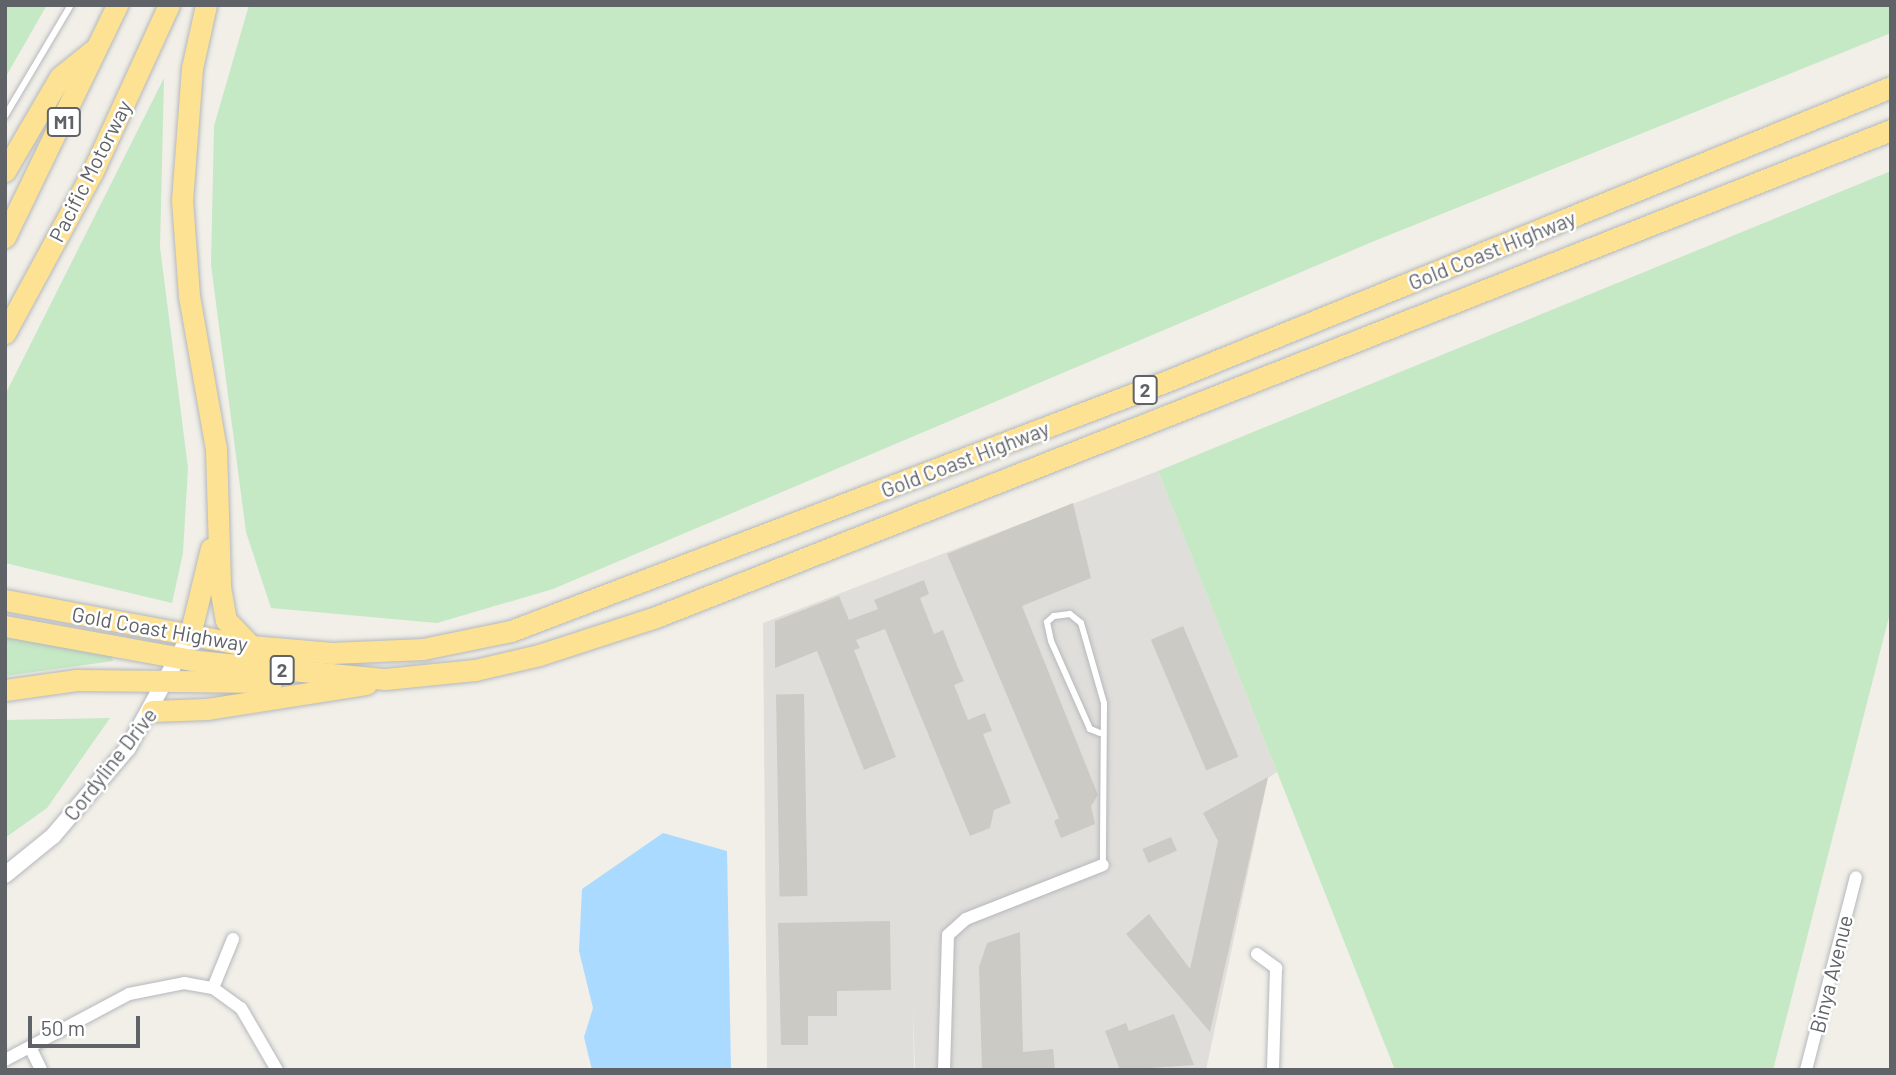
<!DOCTYPE html>
<style>
body{margin:0}
#map{position:relative;width:1896px;height:1075px;overflow:hidden;background:#f1efe8;font-family:Barlow,sans-serif}
div>[style]{position:absolute}
.industrial>*{inset:0;background:#e0deda}
.green>*{inset:0;background:#c5e8c5}
.water>*{inset:0;background:#aadaff}
.building>*{inset:0;background:#cccac5;transform-origin:0 0}
.roads{filter:drop-shadow(0 0 2px #b5b8bc) drop-shadow(0 0 2px #b5b8bc)}
.lane>*{height:6px;margin:-3px;padding:0 3px;transform-origin:3px;border-radius:3px;background:#fff}
.street>*{height:12px;margin:-6px;padding:0 6px;transform-origin:6px;border-radius:6px;background:#fff}
.secondary>*{height:16px;margin:-8px;padding:0 8px;transform-origin:8px;border-radius:8px;background:#fff}
.highway>*{height:21px;margin:-10.5px;padding:0 10.5px;transform-origin:10.5px;border-radius:10.5px;background:#fde293}
span{translate:-50% -50%;white-space:nowrap;text-align:center;line-height:1.15;-webkit-text-stroke:5px #fff;paint-order:stroke}
.shield-label span{padding:2px 5px;background:#fff;border:2px solid;border-radius:5px;-webkit-text-stroke-width:0}
.shield-label{font-size:19px;color:#5f6368;font-weight:700}
.street-label{font-size:21px;color:#5f6368}
.frame{position:absolute;inset:0;border:7px solid #5f6368;pointer-events:none}
.scale{position:absolute;left:28px;top:1016px;width:112px;height:32px;box-sizing:border-box;border:4px solid #5f6368;border-top:0;padding-left:9px;font-size:21px;line-height:24px;white-space:nowrap;color:#5f6368;-webkit-text-stroke:5px #fff;paint-order:stroke}
</style>
<div id="map">
<div class="industrial">
<i style="clip-path:polygon(1158px 471px,1277px 772px,1268px 778px,1206px 1070px,915px 1070px,913px 1003px,914px 1070px,767px 1070px,763px 623px)"></i>
</div>
<div class="green">
<i style="clip-path:polygon(5px 5px,47px 5px,5px 78px)"></i>
<i style="clip-path:polygon(249px 5px,1891px 5px,1891px 33px,1372px 242px,553px 589px,437px 623px,271px 608px,246px 532px,211px 265px,214px 126px)"></i>
<i style="clip-path:polygon(164px 78px,160px 247px,188px 468px,183px 553px,172px 603px,5px 563px,5px 395px)"></i>
<i style="clip-path:polygon(1891px 171px,1891px 609px,1773px 1070px,1395px 1070px,1158px 471px)"></i>
<i style="clip-path:polygon(5px 636px,109px 647px,113px 661px,5px 676px)"></i>
<i style="clip-path:polygon(110px 718px,47px 808px,5px 838px,5px 720px)"></i>
</div>
<div class="water">
<i style="clip-path:polygon(663px 833px,727px 851px,731px 1070px,592px 1070px,584px 1037px,593px 1008px,579px 951px,582px 889px)"></i>
</div>
<div class="building">
<i style="clip-path:polygon(1073px 503px,1091px 578px,1022px 606px,1098px 795px,1091px 806px,1095px 824px,1061px 838px,1054px 821px,1059px 818px,947px 554px)"></i>
<i style="clip-path:polygon(924px 580px,929px 594px,920px 598px,934px 634px,943px 630px,958px 668px,964px 681px,954px 685px,968px 720px,985px 713px,992px 731px,983px 734px,1011px 803px,994px 810px,990px 828px,970px 836px,885px 629px,856px 640px,860px 648px,854px 650px,896px 757px,864px 770px,817px 651px,775px 668px,775px 621px,839px 596px,849px 620px,878px 609px,874px 600px)"></i>
<i style="left:1183px;top:626px;width:142px;height:35px;rotate:67deg"></i>
<i style="left:804px;top:694px;width:202px;height:28px;rotate:89deg"></i>
<i style="clip-path:polygon(1268px 777px,1210px 1032px,1126px 934px,1149px 914px,1190px 969px,1218px 841px,1203px 813px)"></i>
<i style="left:1171px;top:837px;width:15px;height:31px;rotate:67deg"></i>
<i style="clip-path:polygon(890px 921px,891px 990px,837px 991px,837px 1016px,808px 1016px,808px 1045px,781px 1045px,778px 923px)"></i>
<i style="clip-path:polygon(1020px 932px,1023px 1052px,1053px 1049px,1055px 1070px,982px 1070px,979px 967px,987px 943px)"></i>
<i style="clip-path:polygon(1174px 1014px,1194px 1065px,1120px 1070px,1105px 1031px,1126px 1023px,1129px 1031px)"></i>
</div>
<div class="roads">
<div class="lane">
<i style="left:5px;top:116px;width:129px;rotate:-59.3deg"></i>
<i style="left:1100px;top:733px;width:11px;rotate:-158deg"></i>
<i style="left:1090px;top:729px;width:96px;rotate:-113.9deg"></i>
<i style="left:1051px;top:641px;width:19px;rotate:-102deg"></i>
<i style="left:1047px;top:622px;width:9px;rotate:-41deg"></i>
<i style="left:1054px;top:616px;width:16px;rotate:-7deg"></i>
<i style="left:1070px;top:614px;width:14px;rotate:39deg"></i>
<i style="left:1081px;top:623px;width:83px;rotate:74deg"></i>
<i style="left:1104px;top:703px;width:162px;rotate:90.4deg"></i>
</div>
<div class="street">
<i style="left:1257px;top:954px;width:24px;rotate:36deg"></i>
<i style="left:1276px;top:968px;width:102px;rotate:91.7deg"></i>
<i style="left:213px;top:988px;width:53px;rotate:-67.8deg"></i>
<i style="left:30px;top:1047px;width:25px;rotate:64deg"></i>
<i style="left:5px;top:1060px;width:140px;rotate:-28deg"></i>
<i style="left:129px;top:994px;width:56px;rotate:-11.3deg"></i>
<i style="left:184px;top:983px;width:29px;rotate:10deg"></i>
<i style="left:213px;top:988px;width:34px;rotate:36deg"></i>
<i style="left:241px;top:1008px;width:72px;rotate:59.9deg"></i>
<i style="left:944px;top:1070px;width:135px;rotate:-88.3deg"></i>
<i style="left:948px;top:935px;width:24px;rotate:-42deg"></i>
<i style="left:966px;top:919px;width:147px;rotate:-21.5deg"></i>
<i style="left:1806px;top:1070px;width:199px;rotate:-75.5deg"></i>
</div>
<div class="secondary">
<i style="left:5px;top:875px;width:62px;rotate:-39.1deg"></i>
<i style="left:53px;top:836px;width:116px;rotate:-49.6deg"></i>
<i style="left:128px;top:748px;width:129px;rotate:-61.2deg"></i>
</div>
<div class="highway">
<i style="left:206px;top:5px;width:65px;rotate:102.5deg"></i>
<i style="left:192px;top:68px;width:132px;rotate:94.3deg"></i>
<i style="left:182px;top:200px;width:96px;rotate:85.8deg"></i>
<i style="left:189px;top:296px;width:155px;rotate:80deg"></i>
<i style="left:216px;top:449px;width:138px;rotate:88.3deg"></i>
<i style="left:220px;top:587px;width:34px;rotate:80deg"></i>
<i style="left:226px;top:620px;width:35px;rotate:46deg"></i>
<i style="left:5px;top:171px;width:109px;rotate:-59.7deg"></i>
<i style="left:60px;top:77px;width:46px;rotate:-38.9deg"></i>
<i style="left:5px;top:237px;width:258px;rotate:-64.2deg"></i>
<i style="left:5px;top:333px;width:182px;rotate:-61.5deg"></i>
<i style="left:92px;top:173px;width:185px;rotate:-65.4deg"></i>
<i style="left:5px;top:600px;width:250px;rotate:10.6deg"></i>
<i style="left:251px;top:646px;width:81px;rotate:4.9deg"></i>
<i style="left:332px;top:653px;width:91px;rotate:-2.5deg"></i>
<i style="left:423px;top:649px;width:90px;rotate:-11.6deg"></i>
<i style="left:511px;top:631px;width:702px;rotate:-20.86deg"></i>
<i style="left:1167px;top:381px;width:781px;rotate:-22.1deg"></i>
<i style="left:5px;top:626px;width:195px;rotate:10.3deg"></i>
<i style="left:197px;top:661px;width:189px;rotate:5.5deg"></i>
<i style="left:385px;top:679px;width:90px;rotate:-5.7deg"></i>
<i style="left:475px;top:670px;width:66px;rotate:-13.2deg"></i>
<i style="left:539px;top:655px;width:123px;rotate:-18deg"></i>
<i style="left:656px;top:617px;width:1328px;rotate:-21.52deg"></i>
<i style="left:190px;top:635px;width:89px;rotate:-76.4deg"></i>
<i style="left:5px;top:690px;width:72px;rotate:-8deg"></i>
<i style="left:76px;top:680px;width:195px;rotate:0.6deg"></i>
<i style="left:152px;top:711px;width:55px;rotate:-2.1deg"></i>
<i style="left:207px;top:709px;width:161px;rotate:-8.9deg"></i>
</div>
</div>
<div class="shield-label">
<span style="left:64px;top:122px">M1</span>
<span style="left:1145px;top:390px">2</span>
<span style="left:282px;top:670px">2</span>
</div>
<div class="street-label">
<span style="left:90px;top:171px;rotate:-63deg">Pacific Motorway</span>
<span style="left:1492px;top:250px;rotate:-22deg">Gold Coast Highway</span>
<span style="left:965px;top:459px;rotate:-21deg">Gold Coast Highway</span>
<span style="left:160px;top:629px;rotate:10deg">Gold Coast Highway</span>
<span style="left:110px;top:764px;rotate:-52deg">Cordyline Drive</span>
<span style="left:1831px;top:974px;rotate:-76deg">Binya Avenue</span>
</div>
<div class="frame"></div>
<div class="scale">50 m</div>
</div>
